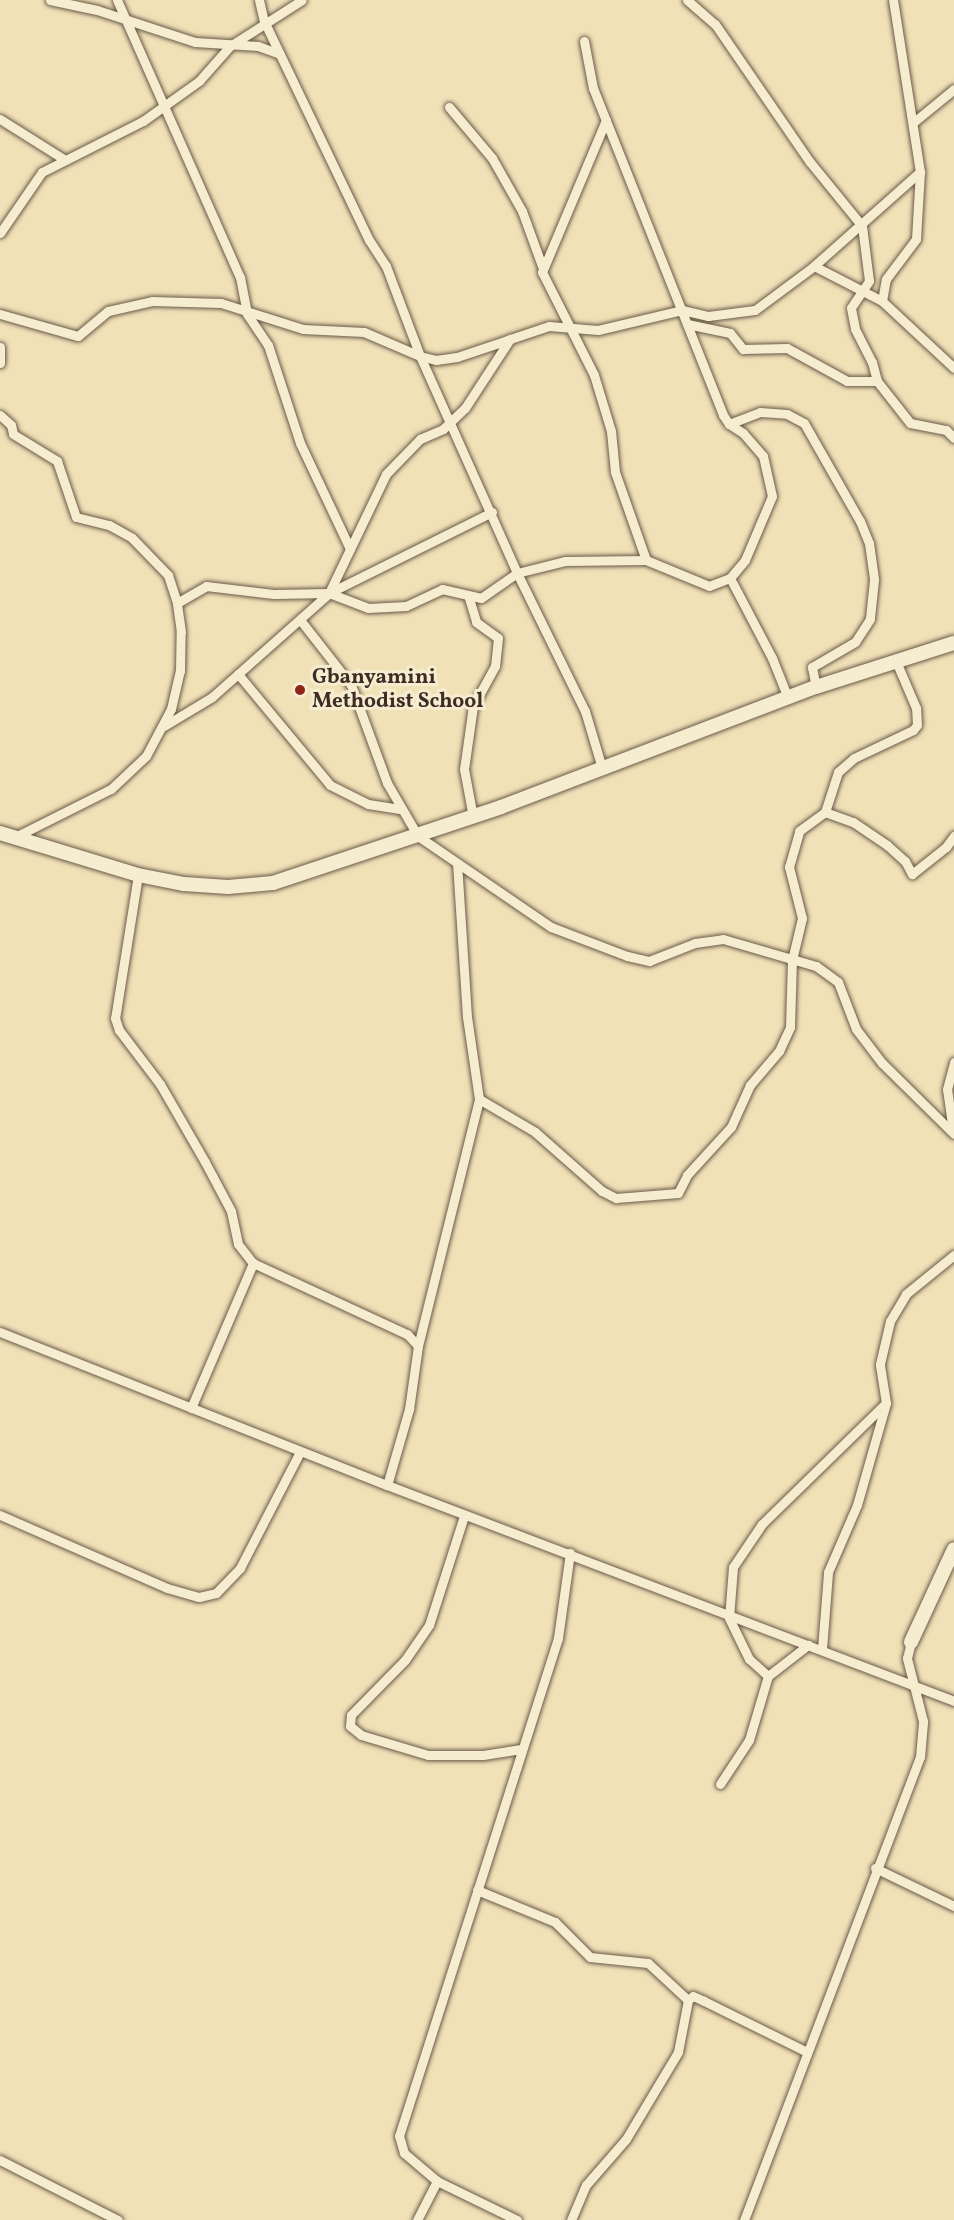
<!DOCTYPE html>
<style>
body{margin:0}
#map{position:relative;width:954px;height:2220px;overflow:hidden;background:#f1e1b7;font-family:Vollkorn,serif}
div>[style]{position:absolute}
.roads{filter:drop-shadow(0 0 2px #6a5a4a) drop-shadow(0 0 2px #6a5a4a)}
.street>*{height:9px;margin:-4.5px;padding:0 4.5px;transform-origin:4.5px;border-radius:4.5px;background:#f6ecd0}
.secondary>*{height:14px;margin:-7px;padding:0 7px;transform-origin:7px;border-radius:7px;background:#f6ecd0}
.dots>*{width:16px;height:16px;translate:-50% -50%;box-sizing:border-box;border:3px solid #f6ecd0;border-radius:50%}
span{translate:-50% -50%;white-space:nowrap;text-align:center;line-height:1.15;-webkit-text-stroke:6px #f6ecd0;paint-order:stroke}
.poi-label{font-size:21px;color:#3d2d25;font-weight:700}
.left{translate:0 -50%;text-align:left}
</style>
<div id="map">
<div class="roads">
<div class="street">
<i style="left:50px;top:0;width:48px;rotate:12deg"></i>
<i style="left:97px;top:10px;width:103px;rotate:18.1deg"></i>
<i style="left:195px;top:42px;width:63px;rotate:3.6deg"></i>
<i style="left:258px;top:46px;width:23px;rotate:20deg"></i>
<i style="left:117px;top:0;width:303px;rotate:66.1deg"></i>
<i style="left:240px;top:277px;width:38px;rotate:79deg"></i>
<i style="left:247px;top:314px;width:37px;rotate:56deg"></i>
<i style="left:268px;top:345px;width:103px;rotate:71.9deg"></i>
<i style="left:300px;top:443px;width:117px;rotate:64.7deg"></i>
<i style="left:259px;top:0;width:22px;rotate:77deg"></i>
<i style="left:264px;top:21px;width:243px;rotate:64.4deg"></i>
<i style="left:369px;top:240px;width:31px;rotate:57deg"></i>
<i style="left:386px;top:266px;width:96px;rotate:69.3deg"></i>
<i style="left:420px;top:356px;width:238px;rotate:65.9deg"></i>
<i style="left:517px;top:573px;width:154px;rotate:63.8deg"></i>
<i style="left:585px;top:711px;width:59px;rotate:73.4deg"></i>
<i style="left:687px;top:0;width:37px;rotate:41deg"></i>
<i style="left:715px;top:24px;width:168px;rotate:55.5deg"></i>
<i style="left:810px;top:162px;width:82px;rotate:50.9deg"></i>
<i style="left:862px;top:226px;width:55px;rotate:82.7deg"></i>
<i style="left:869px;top:281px;width:32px;rotate:124deg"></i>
<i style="left:851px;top:308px;width:21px;rotate:79deg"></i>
<i style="left:855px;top:329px;width:37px;rotate:63deg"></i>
<i style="left:872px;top:362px;width:20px;rotate:75deg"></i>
<i style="left:584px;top:41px;width:48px;rotate:79.2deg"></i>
<i style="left:593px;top:88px;width:352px;rotate:68.3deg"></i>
<i style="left:723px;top:415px;width:11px;rotate:56deg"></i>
<i style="left:729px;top:424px;width:33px;rotate:-21deg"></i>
<i style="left:760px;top:412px;width:27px;rotate:4deg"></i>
<i style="left:787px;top:414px;width:19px;rotate:28deg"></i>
<i style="left:804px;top:423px;width:113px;rotate:60.3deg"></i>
<i style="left:860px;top:521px;width:24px;rotate:68deg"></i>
<i style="left:869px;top:543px;width:37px;rotate:82deg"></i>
<i style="left:874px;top:580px;width:39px;rotate:96deg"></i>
<i style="left:870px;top:619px;width:27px;rotate:123deg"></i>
<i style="left:855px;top:642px;width:50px;rotate:149.8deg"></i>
<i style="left:812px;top:667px;width:20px;rotate:79deg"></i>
<i style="left:449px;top:107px;width:67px;rotate:49.9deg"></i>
<i style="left:492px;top:158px;width:61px;rotate:60.5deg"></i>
<i style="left:522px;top:211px;width:59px;rotate:70deg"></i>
<i style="left:0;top:119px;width:77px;rotate:32.2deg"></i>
<i style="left:606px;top:120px;width:165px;rotate:112.8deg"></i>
<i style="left:542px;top:272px;width:115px;rotate:63.2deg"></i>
<i style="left:594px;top:375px;width:59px;rotate:73.1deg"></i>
<i style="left:611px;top:431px;width:41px;rotate:84.4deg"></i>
<i style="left:615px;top:472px;width:93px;rotate:70.6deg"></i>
<i style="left:915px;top:121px;width:50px;rotate:-39.4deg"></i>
<i style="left:0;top:233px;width:74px;rotate:-55.5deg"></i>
<i style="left:42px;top:172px;width:113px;rotate:-26.8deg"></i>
<i style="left:143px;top:121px;width:69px;rotate:-35.5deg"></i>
<i style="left:199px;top:81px;width:47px;rotate:-48.5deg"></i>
<i style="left:230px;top:46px;width:85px;rotate:-32.6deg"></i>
<i style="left:814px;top:266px;width:76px;rotate:27.2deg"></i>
<i style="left:882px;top:301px;width:98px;rotate:42.9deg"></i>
<i style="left:882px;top:301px;width:22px;rotate:-80deg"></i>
<i style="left:886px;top:279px;width:50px;rotate:-53.1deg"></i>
<i style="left:916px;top:239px;width:67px;rotate:-86.6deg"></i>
<i style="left:920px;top:172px;width:174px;rotate:-98.9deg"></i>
<i style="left:0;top:314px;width:81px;rotate:15.8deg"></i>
<i style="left:78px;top:336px;width:39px;rotate:-40deg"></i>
<i style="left:108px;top:311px;width:45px;rotate:-12.8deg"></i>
<i style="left:152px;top:301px;width:69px;rotate:1.7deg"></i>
<i style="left:221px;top:303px;width:86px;rotate:17.6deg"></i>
<i style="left:303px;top:329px;width:61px;rotate:2.8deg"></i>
<i style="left:364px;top:332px;width:61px;rotate:23.2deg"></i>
<i style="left:420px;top:356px;width:16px;rotate:14deg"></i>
<i style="left:436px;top:360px;width:21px;rotate:-8deg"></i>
<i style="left:457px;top:357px;width:97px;rotate:-18.6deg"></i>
<i style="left:549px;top:326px;width:49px;rotate:4.7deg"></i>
<i style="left:598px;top:330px;width:86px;rotate:-13.4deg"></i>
<i style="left:682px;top:310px;width:27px;rotate:13deg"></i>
<i style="left:708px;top:316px;width:47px;rotate:-7.3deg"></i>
<i style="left:755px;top:310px;width:74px;rotate:-36.7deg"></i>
<i style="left:814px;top:266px;width:142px;rotate:-41.6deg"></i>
<i style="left:687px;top:324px;width:44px;rotate:11.8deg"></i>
<i style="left:730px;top:333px;width:21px;rotate:51deg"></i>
<i style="left:743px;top:349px;width:44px;rotate:-1.3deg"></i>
<i style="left:787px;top:348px;width:68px;rotate:28.8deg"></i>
<i style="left:847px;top:381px;width:30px"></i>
<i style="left:877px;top:381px;width:53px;rotate:51.8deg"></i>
<i style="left:910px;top:423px;width:37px;rotate:11deg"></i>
<i style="left:946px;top:430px;width:11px;rotate:45deg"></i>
<i style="left:0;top:347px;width:16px;rotate:90deg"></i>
<i style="left:0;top:415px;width:15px;rotate:42deg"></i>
<i style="left:11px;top:425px;width:9px;rotate:77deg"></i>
<i style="left:13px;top:434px;width:52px;rotate:31.5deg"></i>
<i style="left:57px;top:461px;width:59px;rotate:71.3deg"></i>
<i style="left:76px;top:517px;width:34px;rotate:14deg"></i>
<i style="left:109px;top:525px;width:26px;rotate:29deg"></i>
<i style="left:132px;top:538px;width:52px;rotate:45.8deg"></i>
<i style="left:168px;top:575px;width:29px;rotate:72deg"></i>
<i style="left:730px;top:578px;width:90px;rotate:62.3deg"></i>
<i style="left:772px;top:658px;width:43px;rotate:68.2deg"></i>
<i style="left:329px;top:593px;width:182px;rotate:-26.4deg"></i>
<i style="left:468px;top:595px;width:28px;rotate:73deg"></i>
<i style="left:476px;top:622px;width:27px;rotate:36deg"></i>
<i style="left:498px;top:638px;width:28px;rotate:96deg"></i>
<i style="left:495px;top:666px;width:46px;rotate:118.8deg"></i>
<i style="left:473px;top:706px;width:64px;rotate:98.1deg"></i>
<i style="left:464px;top:769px;width:49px;rotate:79.4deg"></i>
<i style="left:301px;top:621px;width:81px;rotate:52deg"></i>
<i style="left:351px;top:685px;width:104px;rotate:69.8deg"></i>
<i style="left:387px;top:783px;width:61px;rotate:59.7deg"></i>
<i style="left:418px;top:836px;width:161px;rotate:34.4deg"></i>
<i style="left:551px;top:927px;width:81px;rotate:20.9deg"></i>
<i style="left:627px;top:956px;width:23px;rotate:13deg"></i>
<i style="left:649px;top:961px;width:49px;rotate:-21.4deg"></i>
<i style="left:695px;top:943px;width:28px;rotate:-8deg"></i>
<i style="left:723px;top:939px;width:97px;rotate:16.2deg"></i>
<i style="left:816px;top:966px;width:27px;rotate:36deg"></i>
<i style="left:838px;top:982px;width:50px;rotate:69deg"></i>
<i style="left:856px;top:1029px;width:43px;rotate:52.6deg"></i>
<i style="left:882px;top:1063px;width:101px;rotate:44.6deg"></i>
<i style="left:238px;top:674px;width:144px;rotate:50.3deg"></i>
<i style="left:330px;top:785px;width:42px;rotate:26.6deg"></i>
<i style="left:368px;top:804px;width:32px;rotate:9deg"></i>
<i style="left:164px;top:726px;width:56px;rotate:-31.1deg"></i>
<i style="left:212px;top:697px;width:157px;rotate:-41.6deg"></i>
<i style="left:329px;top:593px;width:132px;rotate:-64.4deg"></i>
<i style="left:386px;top:474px;width:49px;rotate:-45.8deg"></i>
<i style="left:420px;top:439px;width:25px;rotate:-23deg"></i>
<i style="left:443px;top:429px;width:30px;rotate:-44deg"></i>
<i style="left:465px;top:408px;width:82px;rotate:-56.9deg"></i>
<i style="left:825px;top:812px;width:30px;rotate:20deg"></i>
<i style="left:853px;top:822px;width:41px;rotate:34.1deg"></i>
<i style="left:887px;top:845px;width:24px;rotate:42deg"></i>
<i style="left:905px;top:861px;width:15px;rotate:62deg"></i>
<i style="left:912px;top:874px;width:43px;rotate:-38.5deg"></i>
<i style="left:946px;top:847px;width:14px;rotate:-54deg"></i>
<i style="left:15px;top:837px;width:107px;rotate:-26.6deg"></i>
<i style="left:111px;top:789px;width:48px;rotate:-43.3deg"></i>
<i style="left:146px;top:756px;width:53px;rotate:-62deg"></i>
<i style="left:171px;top:709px;width:39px;rotate:-77deg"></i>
<i style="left:180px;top:671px;width:39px;rotate:-89deg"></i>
<i style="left:181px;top:632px;width:29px;rotate:-98deg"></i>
<i style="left:177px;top:603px;width:34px;rotate:-30deg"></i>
<i style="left:206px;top:586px;width:68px;rotate:6.7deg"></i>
<i style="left:274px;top:594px;width:55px;rotate:-1deg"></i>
<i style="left:329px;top:593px;width:42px;rotate:21deg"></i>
<i style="left:368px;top:608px;width:38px;rotate:-3deg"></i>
<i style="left:406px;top:606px;width:40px;rotate:-25deg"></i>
<i style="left:442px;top:589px;width:40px;rotate:13deg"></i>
<i style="left:481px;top:598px;width:44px;rotate:-34.8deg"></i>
<i style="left:517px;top:573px;width:49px;rotate:-14deg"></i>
<i style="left:565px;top:561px;width:81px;rotate:-0.7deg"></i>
<i style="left:646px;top:560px;width:68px;rotate:22.4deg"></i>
<i style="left:709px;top:586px;width:22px;rotate:-21deg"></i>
<i style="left:730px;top:578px;width:23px;rotate:-50deg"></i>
<i style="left:745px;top:560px;width:69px;rotate:-67.1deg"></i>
<i style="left:772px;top:496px;width:41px;rotate:-102.7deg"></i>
<i style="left:763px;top:456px;width:30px;rotate:-131deg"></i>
<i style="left:743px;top:433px;width:17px;rotate:-147deg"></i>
<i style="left:138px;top:875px;width:145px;rotate:99.1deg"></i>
<i style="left:115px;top:1018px;width:13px;rotate:72deg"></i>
<i style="left:119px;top:1030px;width:68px;rotate:52.8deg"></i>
<i style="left:160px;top:1084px;width:90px;rotate:60deg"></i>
<i style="left:205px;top:1162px;width:55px;rotate:62deg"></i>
<i style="left:231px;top:1211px;width:34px;rotate:78deg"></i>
<i style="left:238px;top:1244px;width:24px;rotate:52deg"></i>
<i style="left:253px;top:1263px;width:170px;rotate:24.8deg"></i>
<i style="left:407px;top:1334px;width:16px;rotate:47deg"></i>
<i style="left:418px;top:1346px;width:64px;rotate:98.1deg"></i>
<i style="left:409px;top:1409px;width:79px;rotate:106.1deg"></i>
<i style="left:387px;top:1485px;width:607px;rotate:20.85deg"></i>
<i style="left:479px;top:1099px;width:65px;rotate:30.5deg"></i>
<i style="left:535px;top:1132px;width:89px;rotate:41.4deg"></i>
<i style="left:602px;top:1191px;width:16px;rotate:27deg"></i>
<i style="left:616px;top:1198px;width:62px;rotate:-4.6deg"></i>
<i style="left:678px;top:1193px;width:20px;rotate:-63deg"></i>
<i style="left:687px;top:1175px;width:65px;rotate:-47.5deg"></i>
<i style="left:731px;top:1127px;width:46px;rotate:-65.7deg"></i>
<i style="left:750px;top:1085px;width:45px;rotate:-49.5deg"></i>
<i style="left:779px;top:1051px;width:26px;rotate:-65deg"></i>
<i style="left:790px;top:1027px;width:67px;rotate:-88.3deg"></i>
<i style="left:792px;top:960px;width:43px;rotate:-76.6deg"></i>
<i style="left:802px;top:918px;width:53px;rotate:-104.3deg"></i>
<i style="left:789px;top:867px;width:37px;rotate:-74deg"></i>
<i style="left:799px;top:831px;width:32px;rotate:-36deg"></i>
<i style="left:825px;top:812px;width:42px;rotate:-72deg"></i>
<i style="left:838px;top:772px;width:21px;rotate:-41deg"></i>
<i style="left:854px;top:758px;width:65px;rotate:-25.4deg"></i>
<i style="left:913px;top:730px;width:6px;rotate:-51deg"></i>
<i style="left:917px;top:725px;width:17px;rotate:-93deg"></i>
<i style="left:916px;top:708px;width:53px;rotate:-113.2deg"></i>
<i style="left:953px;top:1131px;width:42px;rotate:-98.1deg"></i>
<i style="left:947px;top:1089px;width:28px;rotate:-75deg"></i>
<i style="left:0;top:1332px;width:416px;rotate:21.6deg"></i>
<i style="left:418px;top:1346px;width:254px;rotate:-76.1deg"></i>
<i style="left:479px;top:1099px;width:83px;rotate:-98.3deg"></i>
<i style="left:467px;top:1017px;width:153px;rotate:-93.7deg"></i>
<i style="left:191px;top:1408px;width:158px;rotate:-66.8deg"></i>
<i style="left:0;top:1515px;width:182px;rotate:23.6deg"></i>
<i style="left:167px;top:1588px;width:33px;rotate:16deg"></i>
<i style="left:199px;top:1597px;width:17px;rotate:-13deg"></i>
<i style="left:216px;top:1593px;width:35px;rotate:-46deg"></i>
<i style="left:240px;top:1568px;width:131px;rotate:-62.7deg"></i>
<i style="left:464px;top:1516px;width:114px;rotate:107.8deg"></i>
<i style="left:429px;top:1625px;width:42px;rotate:124.4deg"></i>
<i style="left:405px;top:1660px;width:77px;rotate:134.5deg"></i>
<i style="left:351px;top:1715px;width:11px;rotate:95deg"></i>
<i style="left:350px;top:1726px;width:14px;rotate:39deg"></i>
<i style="left:361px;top:1735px;width:70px;rotate:16.6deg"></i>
<i style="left:428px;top:1755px;width:55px"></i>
<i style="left:483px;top:1755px;width:37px;rotate:-9deg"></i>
<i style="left:822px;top:1649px;width:77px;rotate:-85.5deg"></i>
<i style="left:828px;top:1572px;width:73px;rotate:-66.6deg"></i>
<i style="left:857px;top:1505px;width:106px;rotate:-74.1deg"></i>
<i style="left:886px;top:1403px;width:39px;rotate:-99deg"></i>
<i style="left:880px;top:1364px;width:44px;rotate:-76.9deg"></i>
<i style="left:890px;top:1321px;width:31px;rotate:-59deg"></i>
<i style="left:906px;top:1294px;width:62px;rotate:-39.1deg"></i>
<i style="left:768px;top:1676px;width:51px;rotate:-37.8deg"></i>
<i style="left:720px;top:1784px;width:53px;rotate:-56.6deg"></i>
<i style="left:749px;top:1740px;width:67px;rotate:-73.5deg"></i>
<i style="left:768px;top:1676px;width:25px;rotate:-138deg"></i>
<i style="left:749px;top:1659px;width:46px;rotate:-116deg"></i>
<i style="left:729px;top:1618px;width:51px;rotate:-85.5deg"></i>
<i style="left:733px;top:1567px;width:52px;rotate:-56deg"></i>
<i style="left:762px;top:1524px;width:173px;rotate:-44.3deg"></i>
<i style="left:875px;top:1868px;width:88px;rotate:25.7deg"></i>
<i style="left:477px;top:1890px;width:84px;rotate:22.3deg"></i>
<i style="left:555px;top:1922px;width:49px;rotate:45deg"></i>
<i style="left:590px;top:1957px;width:58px;rotate:5.9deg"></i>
<i style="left:648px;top:1963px;width:54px;rotate:42.8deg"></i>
<i style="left:0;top:2160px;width:132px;rotate:27deg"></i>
<i style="left:417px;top:2220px;width:44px;rotate:-62.9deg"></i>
<i style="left:517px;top:2220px;width:89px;rotate:-154deg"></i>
<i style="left:437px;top:2181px;width:43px;rotate:-139.7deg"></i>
<i style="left:404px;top:2153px;width:18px;rotate:-106deg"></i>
<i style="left:399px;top:2136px;width:523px;rotate:-72.29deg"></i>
<i style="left:558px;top:1638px;width:86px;rotate:-82deg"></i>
<i style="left:571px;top:2220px;width:38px;rotate:-67deg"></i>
<i style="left:586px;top:2185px;width:61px;rotate:-49deg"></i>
<i style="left:626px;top:2139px;width:101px;rotate:-59.1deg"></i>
<i style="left:678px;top:2052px;width:53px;rotate:-79.1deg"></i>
<i style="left:688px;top:2000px;width:6px;rotate:-39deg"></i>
<i style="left:693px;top:1996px;width:12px;rotate:24deg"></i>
<i style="left:704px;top:2001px;width:115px;rotate:26.3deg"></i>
<i style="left:744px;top:2220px;width:495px;rotate:-69.2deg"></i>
<i style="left:920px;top:1757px;width:36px;rotate:-85deg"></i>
<i style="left:923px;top:1721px;width:65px;rotate:-104.3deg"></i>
<i style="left:907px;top:1658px;width:16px;rotate:-76deg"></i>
</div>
<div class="secondary">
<i style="left:0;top:833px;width:144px;rotate:16.9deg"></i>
<i style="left:138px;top:875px;width:47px;rotate:11.1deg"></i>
<i style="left:184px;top:884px;width:44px;rotate:3.9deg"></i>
<i style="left:228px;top:887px;width:45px;rotate:-5.1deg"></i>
<i style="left:273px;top:883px;width:240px;rotate:-18.4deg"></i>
<i style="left:501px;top:807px;width:337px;rotate:-20.9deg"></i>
<i style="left:816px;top:687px;width:145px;rotate:-17.7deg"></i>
<i style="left:911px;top:1642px;width:102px;rotate:-65.2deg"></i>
</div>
</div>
<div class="dots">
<i style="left:300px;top:690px;background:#8f2418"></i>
</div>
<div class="poi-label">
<span class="left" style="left:312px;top:690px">Gbanyamini<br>Methodist School</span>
</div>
</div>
